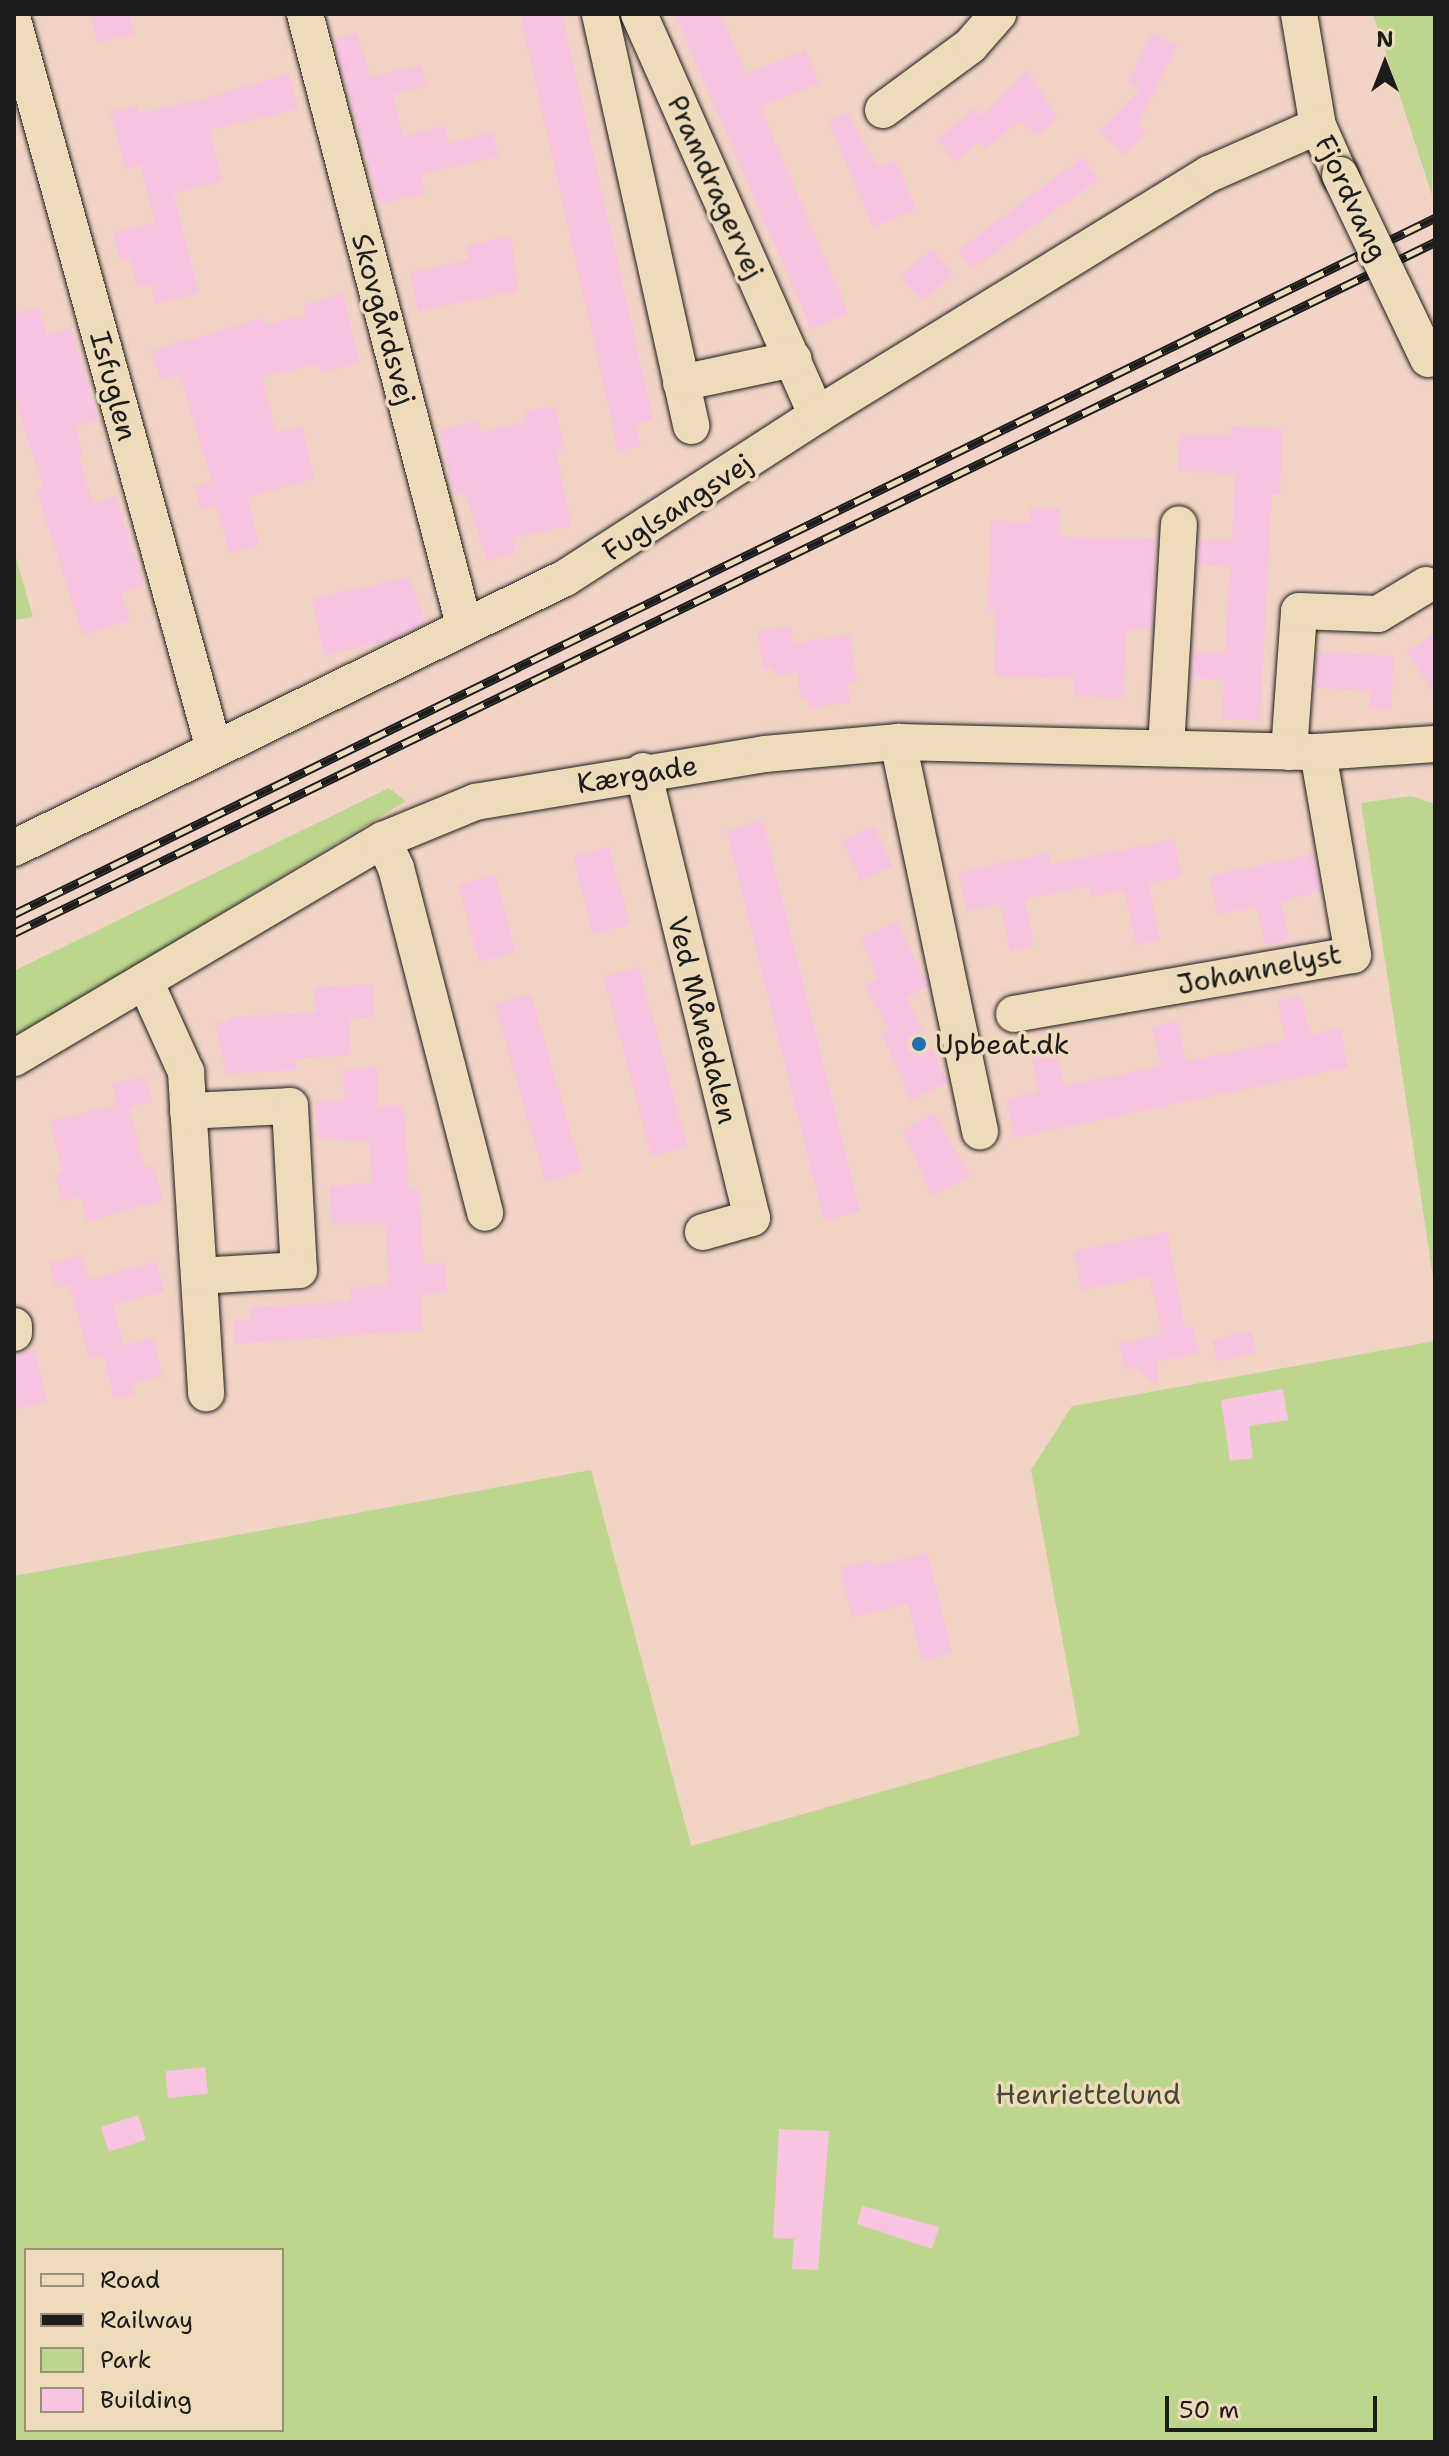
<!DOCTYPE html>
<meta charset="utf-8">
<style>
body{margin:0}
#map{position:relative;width:1449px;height:2456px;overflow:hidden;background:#f1d4c5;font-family:"Shantell Sans",sans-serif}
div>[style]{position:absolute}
.green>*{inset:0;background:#bcd68d}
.building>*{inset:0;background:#f8c4e1;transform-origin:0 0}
.roads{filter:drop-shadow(0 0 2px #1c1c1c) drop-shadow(0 0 2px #1c1c1c)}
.minor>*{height:36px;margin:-18px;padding:0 18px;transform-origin:18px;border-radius:18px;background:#eedbb9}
.rail>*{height:9px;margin-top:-4.5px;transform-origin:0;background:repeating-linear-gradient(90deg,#eedbb9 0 18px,#1c1c1c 0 36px);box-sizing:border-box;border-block:2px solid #1c1c1c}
.bridges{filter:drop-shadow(0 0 2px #1c1c1c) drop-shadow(0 0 2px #1c1c1c)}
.minor-bridge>*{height:36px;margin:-18px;padding:0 18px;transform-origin:18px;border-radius:18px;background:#eedbb9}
.dots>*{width:22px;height:22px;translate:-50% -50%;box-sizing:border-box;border:4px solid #eedbb9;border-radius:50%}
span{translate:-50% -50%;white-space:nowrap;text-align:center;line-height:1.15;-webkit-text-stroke:7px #eedbb9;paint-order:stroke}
.street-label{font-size:28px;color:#1c1c1c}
.poi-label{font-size:28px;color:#1c1c1c}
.left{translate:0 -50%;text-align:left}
.park-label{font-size:28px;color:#444a38}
.frame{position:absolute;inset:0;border:16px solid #1c1c1c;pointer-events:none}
.legend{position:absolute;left:24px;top:2248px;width:260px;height:184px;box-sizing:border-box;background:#eedbb9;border:2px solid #9a8f7a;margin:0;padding:10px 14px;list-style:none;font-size:24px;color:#1c1c1c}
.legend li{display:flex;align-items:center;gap:16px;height:40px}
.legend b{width:40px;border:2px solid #9a8f7a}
.north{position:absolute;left:1345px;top:24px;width:80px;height:80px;-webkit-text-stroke:6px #eedbb9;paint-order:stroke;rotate:0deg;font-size:22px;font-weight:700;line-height:32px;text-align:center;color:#1c1c1c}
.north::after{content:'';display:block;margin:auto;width:28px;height:36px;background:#1c1c1c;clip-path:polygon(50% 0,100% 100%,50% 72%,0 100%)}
.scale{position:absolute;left:1165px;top:2396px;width:212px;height:36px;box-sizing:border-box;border:4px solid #1c1c1c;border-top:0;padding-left:10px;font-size:24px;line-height:28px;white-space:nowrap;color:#1c1c1c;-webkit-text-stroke:6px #eedbb9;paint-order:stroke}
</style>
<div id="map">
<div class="green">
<i style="clip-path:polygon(1373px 14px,1435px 14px,1432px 195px)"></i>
<i style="clip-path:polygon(14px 552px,33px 617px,14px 620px)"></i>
<i style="clip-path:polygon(389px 788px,406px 801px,14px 1039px,14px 971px)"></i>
<i style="clip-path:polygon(1411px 796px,1435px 804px,1435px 1290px,1361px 803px)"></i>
<i style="clip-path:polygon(evenodd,1435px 1341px,1435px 2442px,14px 2442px,14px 1576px,591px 1470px,691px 1846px,1080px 1735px,1031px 1470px,1072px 1406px,1435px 1341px,26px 2250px,282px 2250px,282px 2430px,26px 2430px,26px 2250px)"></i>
</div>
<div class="building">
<i style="clip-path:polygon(90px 14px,128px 14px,134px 34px,98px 43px)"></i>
<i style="clip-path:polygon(520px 14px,562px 14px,653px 420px,636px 424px,641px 446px,618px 451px)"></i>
<i style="clip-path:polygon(675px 14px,721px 14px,746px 74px,805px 50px,819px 83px,760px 107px,848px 313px,811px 329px)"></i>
<i style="clip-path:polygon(357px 33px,371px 77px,421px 65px,426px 86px,393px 94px,403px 136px,444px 126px,448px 143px,493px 132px,499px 156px,421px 174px,426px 193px,379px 204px,335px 47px,335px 38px)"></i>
<i style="clip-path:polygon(1152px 33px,1177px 46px,1138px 125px,1146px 133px,1125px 155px,1099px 132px,1140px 89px,1128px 83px)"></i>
<i style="clip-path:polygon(1027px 70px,1057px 117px,1038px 136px,1020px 121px,985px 149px,979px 142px,954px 162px,937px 139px,974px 108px,981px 116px)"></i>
<i style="clip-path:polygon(288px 73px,298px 109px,209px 130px,222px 181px,174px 193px,199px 293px,155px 304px,151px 284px,137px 287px,130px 258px,120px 261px,113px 233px,155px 223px,140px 165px,125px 169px,110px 112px,137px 105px,139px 113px,201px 100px)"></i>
<i style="clip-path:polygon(848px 112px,877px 167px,895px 160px,916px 209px,873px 227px,828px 121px)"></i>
<i style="clip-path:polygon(1083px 157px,1098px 180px,972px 269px,958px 250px)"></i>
<i style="clip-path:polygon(511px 236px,518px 291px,418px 311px,410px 272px,469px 260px,466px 245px)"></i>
<i style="left:932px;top:249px;width:33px;height:42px;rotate:49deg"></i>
<i style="clip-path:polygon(343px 293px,359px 363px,321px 372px,319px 364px,262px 377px,276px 432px,302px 426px,314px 479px,247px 497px,259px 545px,229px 553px,216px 505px,201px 509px,195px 486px,212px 481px,179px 374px,160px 380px,151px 351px,262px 318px,264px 325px,306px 315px,304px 305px)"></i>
<i style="clip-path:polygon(38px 307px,47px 335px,71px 328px,98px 419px,75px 426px,83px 454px,78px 456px,93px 504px,116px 496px,144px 586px,121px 593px,130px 620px,83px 635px,36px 490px,43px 488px,14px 395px,14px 314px)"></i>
<i style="clip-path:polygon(555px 406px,564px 449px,556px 451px,571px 526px,512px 538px,516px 553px,487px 561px,465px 492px,454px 495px,439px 430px,477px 421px,480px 432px,526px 422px,524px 411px)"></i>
<i style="clip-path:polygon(1231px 426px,1283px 429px,1280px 494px,1272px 494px,1260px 721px,1222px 719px,1224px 680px,1191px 678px,1193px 652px,1225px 654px,1230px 567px,1198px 565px,1199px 539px,1232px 540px,1235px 474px,1178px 471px,1180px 434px,1230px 436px)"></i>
<i style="clip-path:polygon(1030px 508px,1060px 508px,1059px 537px,1157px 538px,1152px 630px,1127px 629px,1123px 698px,1073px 696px,1074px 679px,994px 676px,996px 610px,988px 610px,991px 520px,1029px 522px)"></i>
<i style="clip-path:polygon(408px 577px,426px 623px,388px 641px,324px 655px,312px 599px)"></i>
<i style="clip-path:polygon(791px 626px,793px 643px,850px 635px,857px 682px,848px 684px,850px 702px,810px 708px,808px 698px,801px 698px,797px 672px,774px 675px,773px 668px,763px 669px,758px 631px)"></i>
<i style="clip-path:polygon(1435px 633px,1435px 695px,1407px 651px)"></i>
<i style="clip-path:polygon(1317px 652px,1394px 656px,1391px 710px,1369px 708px,1370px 691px,1315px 688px)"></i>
<i style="left:763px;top:821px;width:402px;height:38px;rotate:76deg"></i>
<i style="left:874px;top:826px;width:44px;height:35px;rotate:65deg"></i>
<i style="clip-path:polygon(1174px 839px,1182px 877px,1149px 884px,1160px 940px,1136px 945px,1124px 890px,1091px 897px,1089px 886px,1025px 899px,1034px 946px,1010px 951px,1000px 904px,967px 911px,958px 873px,1049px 853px,1051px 864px)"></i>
<i style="left:609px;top:847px;width:80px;height:38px;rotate:75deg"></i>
<i style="clip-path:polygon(1313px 854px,1321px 892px,1281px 901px,1289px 940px,1265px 946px,1256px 906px,1218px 915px,1209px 876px)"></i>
<i style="left:495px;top:875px;width:80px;height:38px;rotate:75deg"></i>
<i style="clip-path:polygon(897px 921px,928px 986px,907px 997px,948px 1082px,911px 1101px,882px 1034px,889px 1030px,865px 985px,878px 979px,861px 939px)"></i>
<i style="left:639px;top:967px;width:186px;height:37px;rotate:75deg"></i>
<i style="clip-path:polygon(373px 984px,374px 1017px,349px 1019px,351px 1055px,295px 1059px,295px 1070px,226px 1074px,215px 1023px,230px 1022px,229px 1017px,316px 1013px,314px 987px)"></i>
<i style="left:531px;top:994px;width:185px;height:38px;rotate:74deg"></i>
<i style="clip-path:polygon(1301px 995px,1310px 1035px,1340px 1029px,1348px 1067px,1014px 1138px,1006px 1099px,1039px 1092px,1030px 1052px,1055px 1047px,1064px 1086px,1161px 1066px,1152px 1027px,1178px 1021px,1186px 1061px,1253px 1047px,1285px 1040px,1277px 1001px)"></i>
<i style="clip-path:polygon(377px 1067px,379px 1106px,404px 1105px,409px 1189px,419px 1189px,424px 1264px,446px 1263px,447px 1292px,421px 1294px,423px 1330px,235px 1344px,234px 1321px,251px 1321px,250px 1307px,350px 1302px,349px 1288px,389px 1286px,385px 1225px,332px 1224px,330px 1186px,372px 1183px,369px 1141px,318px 1139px,315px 1102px,345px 1100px,343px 1070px)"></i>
<i style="clip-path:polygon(145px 1076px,152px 1102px,129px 1107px,144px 1168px,153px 1165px,163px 1200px,87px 1221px,80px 1196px,62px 1201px,55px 1175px,63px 1173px,50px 1121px,117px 1105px,112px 1084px)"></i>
<i style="clip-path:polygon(934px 1114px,971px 1176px,932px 1196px,903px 1130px)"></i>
<i style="clip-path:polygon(1167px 1232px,1185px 1328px,1193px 1327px,1198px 1353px,1158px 1362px,1158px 1386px,1135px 1367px,1125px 1370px,1119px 1343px,1162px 1334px,1149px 1276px,1082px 1290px,1073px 1251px)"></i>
<i style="clip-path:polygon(82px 1255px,88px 1280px,157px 1262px,164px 1291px,113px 1304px,123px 1346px,153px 1338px,162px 1376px,131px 1383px,134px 1394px,114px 1399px,103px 1355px,89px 1359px,69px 1285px,56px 1288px,49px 1263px)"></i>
<i style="left:1251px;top:1331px;width:22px;height:40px;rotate:77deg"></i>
<i style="clip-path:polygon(34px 1350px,47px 1402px,14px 1410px,14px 1355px)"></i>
<i style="clip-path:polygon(1283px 1389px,1288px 1420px,1249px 1426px,1253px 1458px,1230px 1461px,1221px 1400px)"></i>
<i style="clip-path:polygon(927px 1553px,952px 1653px,922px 1661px,908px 1604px,852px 1617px,840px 1567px,870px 1560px,872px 1566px)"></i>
<i style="left:205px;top:2067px;width:27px;height:40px;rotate:84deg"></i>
<i style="left:138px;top:2115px;width:26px;height:39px;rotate:72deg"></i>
<i style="clip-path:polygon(779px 2129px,829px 2131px,818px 2270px,792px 2269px,794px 2239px,773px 2238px)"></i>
<i style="clip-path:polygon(862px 2206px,939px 2227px,932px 2249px,857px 2224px)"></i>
</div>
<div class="roads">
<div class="minor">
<i style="left:305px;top:14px;width:631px;rotate:75.41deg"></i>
<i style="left:600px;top:14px;width:422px;rotate:77.5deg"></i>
<i style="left:639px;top:14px;width:439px;rotate:66.1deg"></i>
<i style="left:1299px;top:14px;width:114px;rotate:80.4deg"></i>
<i style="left:1318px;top:126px;width:54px;rotate:65.8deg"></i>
<i style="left:14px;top:24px;width:752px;rotate:74.58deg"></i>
<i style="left:883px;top:110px;width:108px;rotate:-36.3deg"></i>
<i style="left:970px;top:46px;width:43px;rotate:-48.8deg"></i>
<i style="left:681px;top:383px;width:115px;rotate:-12.1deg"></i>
<i style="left:898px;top:742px;width:398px;rotate:78.1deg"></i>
<i style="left:1166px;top:748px;width:224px;rotate:-86.7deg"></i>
<i style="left:1289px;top:752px;width:141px;rotate:-85.9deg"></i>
<i style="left:1299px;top:611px;width:79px;rotate:2.2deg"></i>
<i style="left:1378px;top:614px;width:56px;rotate:-31.1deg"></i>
<i style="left:643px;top:771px;width:460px;rotate:76.3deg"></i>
<i style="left:752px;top:1218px;width:51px;rotate:164.1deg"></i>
<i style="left:383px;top:840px;width:31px;rotate:65deg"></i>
<i style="left:396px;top:868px;width:356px;rotate:75.5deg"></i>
<i style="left:14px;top:848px;width:614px;rotate:-26.11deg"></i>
<i style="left:565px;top:578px;width:300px;rotate:-32.9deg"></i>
<i style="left:817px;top:415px;width:460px;rotate:-31.6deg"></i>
<i style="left:1209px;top:174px;width:119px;rotate:-23.8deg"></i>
<i style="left:145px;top:981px;width:100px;rotate:65.7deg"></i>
<i style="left:186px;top:1072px;width:322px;rotate:86.4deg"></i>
<i style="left:1014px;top:1014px;width:344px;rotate:-9.9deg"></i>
<i style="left:1353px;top:955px;width:206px;rotate:-99.8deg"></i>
<i style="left:14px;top:1058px;width:429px;rotate:-30.6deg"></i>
<i style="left:383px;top:840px;width:100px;rotate:-22.4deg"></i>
<i style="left:475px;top:802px;width:294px;rotate:-9.4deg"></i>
<i style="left:765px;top:754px;width:134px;rotate:-5.2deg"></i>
<i style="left:898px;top:742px;width:420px;rotate:1.4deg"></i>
<i style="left:1318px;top:752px;width:117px;rotate:-3.9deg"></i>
<i style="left:188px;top:1111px;width:102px;rotate:-2.8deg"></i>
<i style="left:290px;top:1106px;width:164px;rotate:86.9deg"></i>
<i style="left:299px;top:1270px;width:100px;rotate:176.6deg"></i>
<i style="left:14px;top:1326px;width:7px;rotate:90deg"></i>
</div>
</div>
<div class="rail">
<i style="left:14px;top:914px;width:1582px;rotate:-26.1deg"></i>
<i style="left:14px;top:933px;width:1580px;rotate:-25.93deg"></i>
</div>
<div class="bridges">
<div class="minor-bridge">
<i style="left:1340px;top:175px;width:204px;rotate:64.4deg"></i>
</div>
</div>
<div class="dots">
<i style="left:919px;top:1044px;background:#1f6fb2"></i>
</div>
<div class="street-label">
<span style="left:716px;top:187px;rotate:66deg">Pramdragervej</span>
<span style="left:1352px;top:198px;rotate:65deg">Fjordvang</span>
<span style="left:384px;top:319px;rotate:75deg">Skovgårdsvej</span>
<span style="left:114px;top:386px;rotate:75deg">Isfuglen</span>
<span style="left:677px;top:507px;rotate:-33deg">Fuglsangsvej</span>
<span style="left:637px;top:774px;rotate:-9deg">Kærgade</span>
<span style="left:1259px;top:969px;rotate:-11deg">Johannelyst</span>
<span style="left:703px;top:1020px;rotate:76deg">Ved Månedalen</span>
</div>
<div class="poi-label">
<span class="left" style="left:935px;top:1044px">Upbeat.dk</span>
</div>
<div class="park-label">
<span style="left:1088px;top:2094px">Henriettelund</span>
</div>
<div class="frame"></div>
<ul class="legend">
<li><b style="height:10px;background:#eedbb9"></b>Road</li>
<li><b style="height:10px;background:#1c1c1c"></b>Railway</li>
<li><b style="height:22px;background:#bcd68d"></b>Park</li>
<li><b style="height:22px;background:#f8c4e1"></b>Building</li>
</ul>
<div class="north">N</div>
<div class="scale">50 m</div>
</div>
